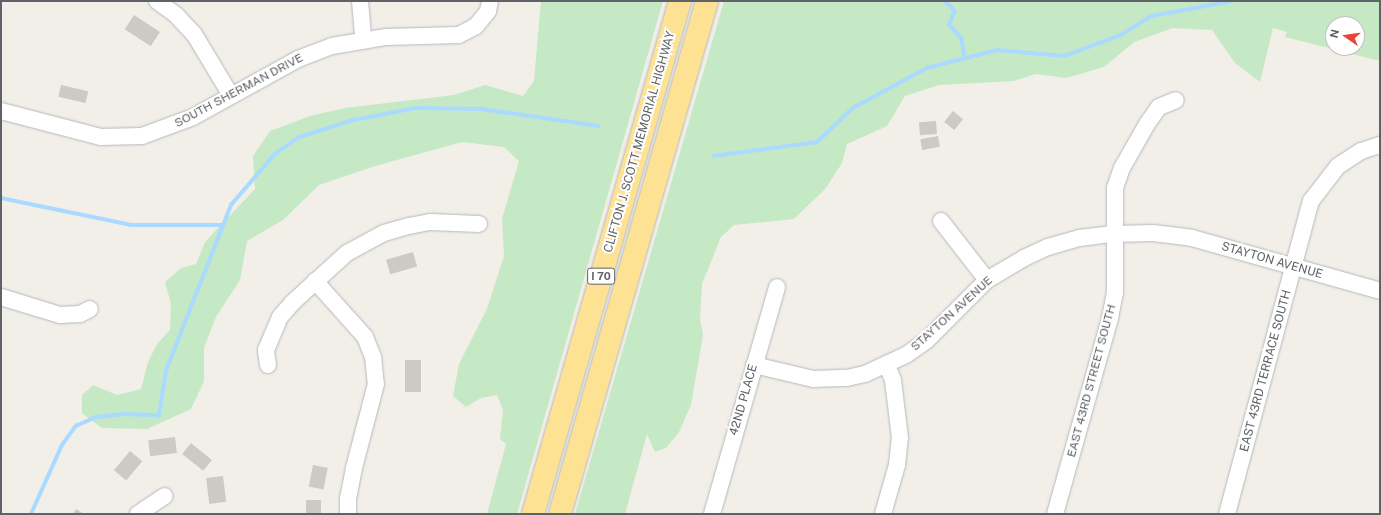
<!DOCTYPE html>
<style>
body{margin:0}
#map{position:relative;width:1381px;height:515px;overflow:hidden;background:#f1efe8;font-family:"Public Sans",sans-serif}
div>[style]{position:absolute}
.green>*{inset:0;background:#c5e8c5}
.stream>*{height:3.5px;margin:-1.75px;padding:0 1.75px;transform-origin:1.75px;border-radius:1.75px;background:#aadaff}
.building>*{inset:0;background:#cccac5;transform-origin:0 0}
.roads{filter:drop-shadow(0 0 1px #b5b8bc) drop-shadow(0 0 1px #b5b8bc)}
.minor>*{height:16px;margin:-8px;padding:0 8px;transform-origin:8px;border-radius:8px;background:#fff}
.highway>*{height:22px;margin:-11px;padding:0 11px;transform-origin:11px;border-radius:11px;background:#fde293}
span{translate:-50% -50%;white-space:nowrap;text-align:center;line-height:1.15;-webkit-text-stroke:4px #fff;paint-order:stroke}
.shield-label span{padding:1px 3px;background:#fff;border:1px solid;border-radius:3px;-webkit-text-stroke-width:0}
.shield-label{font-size:11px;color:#5f6368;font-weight:700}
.street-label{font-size:12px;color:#5f6368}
.frame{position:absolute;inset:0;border:2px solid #5f6368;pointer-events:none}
.north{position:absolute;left:1325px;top:16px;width:40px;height:40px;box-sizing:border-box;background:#fff;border:1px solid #bfc1c3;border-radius:50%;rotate:283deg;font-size:11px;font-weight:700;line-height:16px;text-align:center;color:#5f6368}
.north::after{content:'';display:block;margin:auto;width:14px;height:18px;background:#ea4335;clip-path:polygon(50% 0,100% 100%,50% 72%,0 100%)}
</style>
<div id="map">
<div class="green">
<i style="clip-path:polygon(541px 1px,663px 1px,517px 514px,487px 514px,506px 444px,500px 439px,503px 410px,497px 395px,481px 398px,466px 407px,453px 396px,459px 364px,487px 309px,504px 256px,502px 219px,519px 161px,504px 147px,462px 142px,375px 166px,319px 185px,283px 220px,247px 241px,240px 280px,216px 317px,204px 348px,204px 381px,191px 409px,147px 429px,102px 428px,82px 413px,82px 395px,93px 385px,117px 395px,141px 389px,148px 362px,157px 344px,170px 330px,171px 304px,165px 282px,181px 268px,196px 264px,205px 242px,255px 189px,253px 156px,270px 131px,310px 116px,345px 108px,454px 95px,485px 85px,523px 96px,534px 81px)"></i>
<i style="clip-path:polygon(evenodd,724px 1px,1380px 1px,1380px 61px,1285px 37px,1287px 32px,1273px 28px,1260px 82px,1235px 63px,1212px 30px,1173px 28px,1134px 42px,1104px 67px,1066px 78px,1036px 74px,1014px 81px,939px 85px,905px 96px,887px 126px,847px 144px,842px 163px,826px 188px,794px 219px,734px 225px,721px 237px,702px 284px,700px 319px,703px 335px,691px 405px,679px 432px,666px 448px,655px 452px,647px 434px,625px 514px,575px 514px,724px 1px,1333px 24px,1357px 24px,1357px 48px,1333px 48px,1333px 24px)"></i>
</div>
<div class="stream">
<i style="left:945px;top:1px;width:14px;rotate:45deg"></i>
<i style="left:955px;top:11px;width:15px;rotate:110deg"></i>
<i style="left:950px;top:25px;width:18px;rotate:49deg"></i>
<i style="left:962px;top:39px;width:19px;rotate:81deg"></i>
<i style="left:714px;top:156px;width:104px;rotate:-7.7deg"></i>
<i style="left:817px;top:142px;width:50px;rotate:-43.4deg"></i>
<i style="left:853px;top:108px;width:84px;rotate:-28.4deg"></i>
<i style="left:927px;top:68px;width:72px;rotate:-14.4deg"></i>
<i style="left:997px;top:50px;width:68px;rotate:5deg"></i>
<i style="left:1065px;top:56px;width:60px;rotate:-20.6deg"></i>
<i style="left:1121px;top:35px;width:36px;rotate:-32deg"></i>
<i style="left:1152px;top:16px;width:81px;rotate:-10.6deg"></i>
<i style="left:1px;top:198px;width:133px;rotate:11.7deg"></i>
<i style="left:131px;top:225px;width:92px"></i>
<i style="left:31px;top:514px;width:76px;rotate:-65.8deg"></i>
<i style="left:62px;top:445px;width:24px;rotate:-54deg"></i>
<i style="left:76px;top:426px;width:22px;rotate:-24deg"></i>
<i style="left:96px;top:417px;width:29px;rotate:-6deg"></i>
<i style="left:125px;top:414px;width:34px;rotate:2deg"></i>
<i style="left:159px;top:415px;width:45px;rotate:-81deg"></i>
<i style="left:166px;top:371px;width:178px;rotate:-68.6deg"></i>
<i style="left:231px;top:205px;width:67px;rotate:-49.2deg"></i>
<i style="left:275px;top:154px;width:29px;rotate:-35deg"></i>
<i style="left:299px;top:137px;width:58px;rotate:-17.2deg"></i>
<i style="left:354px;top:120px;width:63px;rotate:-11deg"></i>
<i style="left:416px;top:108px;width:66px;rotate:0.9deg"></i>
<i style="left:482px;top:109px;width:118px;rotate:8.3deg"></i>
</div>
<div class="building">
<i style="left:134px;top:15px;width:31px;height:17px;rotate:33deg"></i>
<i style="left:61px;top:85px;width:28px;height:12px;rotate:13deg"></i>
<i style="left:953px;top:111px;width:13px;height:14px;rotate:39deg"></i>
<i style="left:936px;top:121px;width:13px;height:17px;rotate:86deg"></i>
<i style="left:938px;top:136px;width:11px;height:18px;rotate:80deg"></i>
<i style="left:413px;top:252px;width:15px;height:28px;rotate:74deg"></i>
<i style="left:405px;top:360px;width:16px;height:32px"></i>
<i style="left:175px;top:437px;width:16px;height:27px;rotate:83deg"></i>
<i style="left:191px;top:443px;width:27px;height:14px;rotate:39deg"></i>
<i style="left:130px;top:451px;width:16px;height:25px;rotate:40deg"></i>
<i style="left:313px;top:465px;width:15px;height:22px;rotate:11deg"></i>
<i style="left:223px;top:476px;width:26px;height:17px;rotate:83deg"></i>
<i style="left:306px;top:500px;width:15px;height:14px"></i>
<i style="clip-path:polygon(76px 509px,84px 514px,73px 514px)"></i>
</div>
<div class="roads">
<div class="minor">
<i style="left:157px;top:1px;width:24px;rotate:36deg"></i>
<i style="left:176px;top:15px;width:26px;rotate:47deg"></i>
<i style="left:194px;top:34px;width:70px;rotate:59deg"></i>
<i style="left:360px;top:1px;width:38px;rotate:85deg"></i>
<i style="left:1px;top:111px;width:103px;rotate:14.6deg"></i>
<i style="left:101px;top:137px;width:41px;rotate:-1.4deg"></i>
<i style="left:142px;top:136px;width:54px;rotate:-20.4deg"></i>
<i style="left:193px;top:117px;width:120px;rotate:-28.9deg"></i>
<i style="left:298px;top:59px;width:36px;rotate:-21deg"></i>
<i style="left:332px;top:46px;width:55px;rotate:-9.5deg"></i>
<i style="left:386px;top:37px;width:73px;rotate:-1.6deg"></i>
<i style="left:459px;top:35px;width:19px;rotate:-28deg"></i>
<i style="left:476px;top:26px;width:19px;rotate:-51deg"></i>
<i style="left:488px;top:11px;width:10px;rotate:-79deg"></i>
<i style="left:941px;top:221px;width:75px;rotate:52.1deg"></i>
<i style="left:315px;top:281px;width:75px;rotate:48.2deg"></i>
<i style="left:365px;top:337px;width:22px;rotate:68deg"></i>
<i style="left:373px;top:357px;width:27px;rotate:84deg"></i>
<i style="left:376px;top:384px;width:87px;rotate:104.7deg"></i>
<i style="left:354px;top:468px;width:31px;rotate:101deg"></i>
<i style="left:348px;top:498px;width:16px;rotate:90deg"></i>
<i style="left:1px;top:297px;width:62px;rotate:17deg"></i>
<i style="left:60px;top:315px;width:20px;rotate:-3deg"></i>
<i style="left:80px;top:314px;width:11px;rotate:-27deg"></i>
<i style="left:268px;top:365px;width:15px;rotate:-98deg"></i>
<i style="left:266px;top:350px;width:36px;rotate:-67deg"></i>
<i style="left:280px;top:317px;width:18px;rotate:-49deg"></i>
<i style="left:292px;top:303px;width:74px;rotate:-42.3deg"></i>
<i style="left:347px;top:253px;width:42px;rotate:-28.4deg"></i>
<i style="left:384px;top:233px;width:26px;rotate:-16deg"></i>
<i style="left:409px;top:226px;width:21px;rotate:-11deg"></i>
<i style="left:430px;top:222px;width:49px;rotate:2.3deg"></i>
<i style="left:754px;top:365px;width:61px;rotate:13.3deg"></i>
<i style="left:813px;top:379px;width:34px;rotate:-2deg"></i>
<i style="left:847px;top:378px;width:18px;rotate:-13deg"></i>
<i style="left:865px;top:374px;width:45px;rotate:-24.9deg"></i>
<i style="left:906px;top:355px;width:24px;rotate:-35deg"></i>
<i style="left:926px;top:341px;width:86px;rotate:-45deg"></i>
<i style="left:987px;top:280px;width:43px;rotate:-30.7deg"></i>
<i style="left:1024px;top:258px;width:26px;rotate:-25deg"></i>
<i style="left:1048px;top:247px;width:32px;rotate:-16deg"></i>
<i style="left:1079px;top:238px;width:34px;rotate:-7deg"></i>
<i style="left:1113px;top:234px;width:40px;rotate:-1.4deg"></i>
<i style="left:1153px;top:233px;width:39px;rotate:7deg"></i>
<i style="left:1192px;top:238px;width:195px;rotate:15.7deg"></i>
<i style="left:138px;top:514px;width:32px;rotate:-34deg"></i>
<i style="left:712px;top:514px;width:236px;rotate:-74deg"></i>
<i style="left:883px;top:514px;width:51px;rotate:-74.1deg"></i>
<i style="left:897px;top:465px;width:27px;rotate:-84deg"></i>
<i style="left:900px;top:438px;width:58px;rotate:-96.9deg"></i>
<i style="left:893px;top:380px;width:16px;rotate:-112deg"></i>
<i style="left:1055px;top:514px;width:204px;rotate:-74.3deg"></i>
<i style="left:1110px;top:318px;width:25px;rotate:-79deg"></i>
<i style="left:1115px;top:293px;width:105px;rotate:-90deg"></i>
<i style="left:1115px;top:188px;width:21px;rotate:-71deg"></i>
<i style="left:1122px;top:168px;width:51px;rotate:-60.4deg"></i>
<i style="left:1147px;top:124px;width:21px;rotate:-55deg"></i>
<i style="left:1159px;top:107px;width:18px;rotate:-22deg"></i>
<i style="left:1227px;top:514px;width:324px;rotate:-75deg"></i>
<i style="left:1311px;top:201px;width:44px;rotate:-52.4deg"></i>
<i style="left:1338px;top:166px;width:27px;rotate:-33deg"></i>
<i style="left:1361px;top:151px;width:20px;rotate:-18deg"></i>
</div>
<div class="highway">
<i style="left:533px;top:514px;width:534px;rotate:-74.01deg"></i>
<i style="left:560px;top:514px;width:534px;rotate:-74.01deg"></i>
</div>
</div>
<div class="shield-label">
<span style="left:601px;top:276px">I 70</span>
</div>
<div class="street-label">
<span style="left:239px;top:91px;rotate:-28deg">SOUTH SHERMAN DRIVE</span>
<span style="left:640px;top:142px;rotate:-74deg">CLIFTON J. SCOTT MEMORIAL HIGHWAY</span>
<span style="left:1272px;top:261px;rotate:16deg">STAYTON AVENUE</span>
<span style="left:952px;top:314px;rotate:-42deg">STAYTON AVENUE</span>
<span style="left:1266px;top:371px;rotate:-75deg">EAST 43RD TERRACE SOUTH</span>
<span style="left:1092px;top:381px;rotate:-75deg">EAST 43RD STREET SOUTH</span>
<span style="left:744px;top:400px;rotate:-74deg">42ND PLACE</span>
</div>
<div class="frame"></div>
<div class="north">N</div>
</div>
